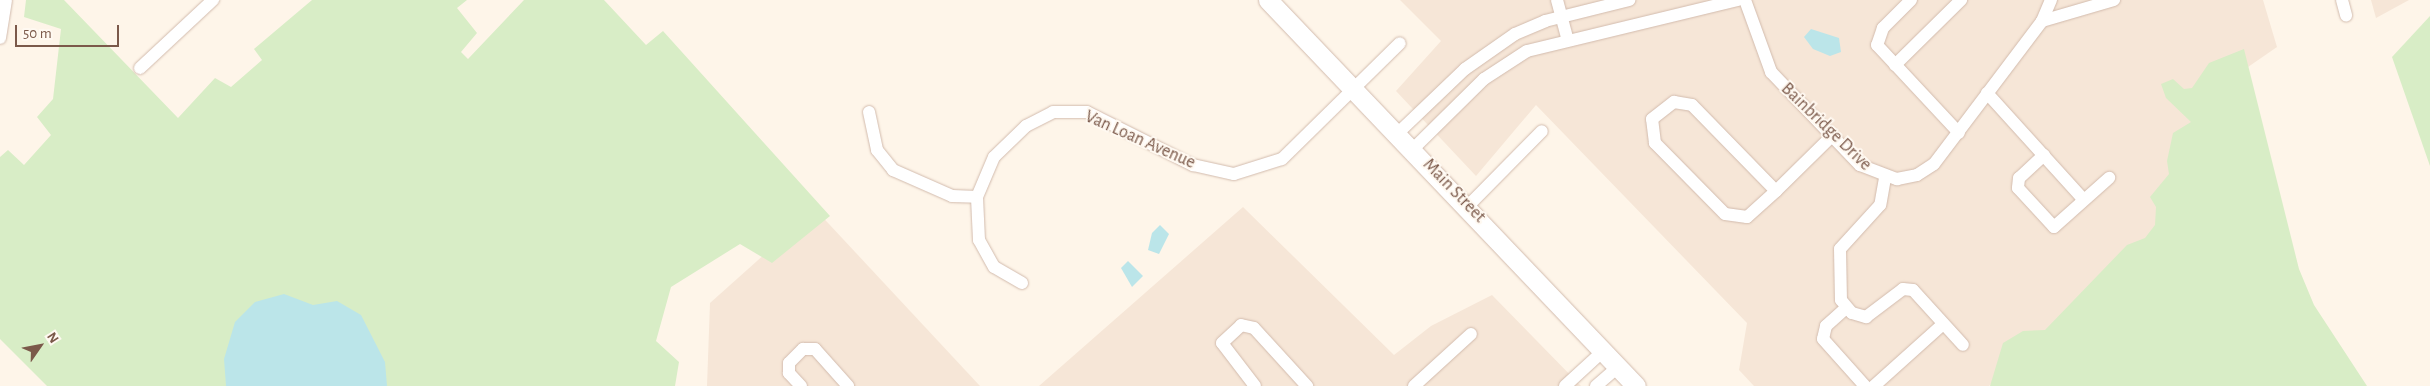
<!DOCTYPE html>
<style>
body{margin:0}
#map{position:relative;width:2430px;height:386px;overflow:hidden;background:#fef5e9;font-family:"Alegreya Sans",sans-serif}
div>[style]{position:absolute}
.residential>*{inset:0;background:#f6e6d7}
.green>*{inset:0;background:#d8edc6}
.water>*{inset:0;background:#bbe5e9}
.roads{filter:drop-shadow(0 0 1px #d2bbad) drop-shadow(0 0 1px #d2bbad)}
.street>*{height:12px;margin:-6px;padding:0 6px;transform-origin:6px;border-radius:6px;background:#fff}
.secondary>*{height:19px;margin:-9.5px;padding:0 9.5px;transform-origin:9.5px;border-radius:9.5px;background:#fff}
span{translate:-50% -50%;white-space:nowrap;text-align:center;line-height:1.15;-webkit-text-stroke:4px #fff9f1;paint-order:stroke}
.street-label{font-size:18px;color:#7b594a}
.north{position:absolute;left:15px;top:321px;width:50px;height:50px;-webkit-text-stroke:4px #fff9f1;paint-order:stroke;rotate:57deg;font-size:14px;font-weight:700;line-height:20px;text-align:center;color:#7b594a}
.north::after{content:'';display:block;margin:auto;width:18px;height:22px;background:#7b594a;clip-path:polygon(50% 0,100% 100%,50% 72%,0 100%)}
.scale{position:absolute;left:15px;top:25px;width:104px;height:22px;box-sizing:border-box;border:2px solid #7b594a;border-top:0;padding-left:6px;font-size:15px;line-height:18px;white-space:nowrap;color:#7b594a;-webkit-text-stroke:4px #fff9f1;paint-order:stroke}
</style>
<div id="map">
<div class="residential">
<i style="clip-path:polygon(1400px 0,2263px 0,2277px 47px,2206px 96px,2171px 221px,1989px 386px,1754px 386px,1739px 370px,1747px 323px,1536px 105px,1476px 176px,1396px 91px,1441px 41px)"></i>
<i style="clip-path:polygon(2371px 0,2409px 0,2376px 18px)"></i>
<i style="clip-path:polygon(1243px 207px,1394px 355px,1431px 326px,1492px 295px,1581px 386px,1039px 386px)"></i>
<i style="clip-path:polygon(815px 209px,980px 386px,707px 386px,710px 303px)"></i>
</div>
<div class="green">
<i style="clip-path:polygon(26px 0,64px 0,178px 118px,215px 78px,231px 87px,262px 60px,254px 49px,312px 0,467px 0,457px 8px,477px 33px,461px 52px,468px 59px,524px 0,604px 0,646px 45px,663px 31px,830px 216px,772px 263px,740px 244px,671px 287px,656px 341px,679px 362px,675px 386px,47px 386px,0 339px,0 157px,8px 150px,24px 165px,51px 135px,37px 117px,53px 99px,61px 29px,24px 17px)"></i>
<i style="clip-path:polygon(2430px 16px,2430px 166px,2392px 57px)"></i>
<i style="clip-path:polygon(2244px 49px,2299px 269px,2314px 305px,2367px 386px,1990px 386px,2003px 343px,2023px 331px,2045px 330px,2127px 245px,2145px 238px,2155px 225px,2156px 207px,2150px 197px,2169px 174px,2167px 161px,2173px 133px,2191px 122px,2166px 98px,2161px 84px,2173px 79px,2184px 89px,2192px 88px,2209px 63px)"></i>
</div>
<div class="water">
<i style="clip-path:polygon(1811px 29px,1839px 38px,1841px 52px,1830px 56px,1813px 49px,1804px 37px)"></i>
<i style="clip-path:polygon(1160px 225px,1169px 234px,1159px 254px,1148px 250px,1152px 233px)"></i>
<i style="clip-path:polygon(1128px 261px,1143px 276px,1132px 287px,1121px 268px)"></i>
<i style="clip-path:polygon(284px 294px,313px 305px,337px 301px,361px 315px,385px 362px,387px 386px,226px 386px,224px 359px,235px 322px,255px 302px)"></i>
</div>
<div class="roads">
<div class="street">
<i style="left:1557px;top:0;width:39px;rotate:75deg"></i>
<i style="left:1745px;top:0;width:77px;rotate:70.1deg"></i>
<i style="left:1771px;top:72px;width:129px;rotate:46.3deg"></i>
<i style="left:1860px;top:165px;width:40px;rotate:21deg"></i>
<i style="left:1897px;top:179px;width:20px;rotate:-11deg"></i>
<i style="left:1917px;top:175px;width:20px;rotate:-33deg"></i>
<i style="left:1934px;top:164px;width:179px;rotate:-52.9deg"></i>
<i style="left:2042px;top:21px;width:23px;rotate:-67deg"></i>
<i style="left:1911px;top:0;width:40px;rotate:135deg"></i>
<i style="left:1883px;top:28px;width:18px;rotate:109deg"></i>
<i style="left:1877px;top:45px;width:120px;rotate:47deg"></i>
<i style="left:2342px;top:0;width:16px;rotate:75deg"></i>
<i style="left:2042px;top:21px;width:75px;rotate:-16.3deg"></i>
<i style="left:0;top:38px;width:38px;rotate:-81deg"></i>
<i style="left:1895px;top:65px;width:93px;rotate:-44.6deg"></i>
<i style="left:140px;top:68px;width:100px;rotate:-43deg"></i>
<i style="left:1987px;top:93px;width:144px;rotate:47.8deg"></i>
<i style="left:869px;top:112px;width:39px;rotate:78deg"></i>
<i style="left:877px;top:150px;width:26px;rotate:51deg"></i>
<i style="left:893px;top:170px;width:64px;rotate:23.8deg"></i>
<i style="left:952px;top:196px;width:25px;rotate:2deg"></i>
<i style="left:1398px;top:133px;width:93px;rotate:-43.7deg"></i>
<i style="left:1465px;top:69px;width:61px;rotate:-35deg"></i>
<i style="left:1515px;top:34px;width:33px;rotate:-23deg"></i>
<i style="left:1545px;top:21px;width:87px;rotate:-14deg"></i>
<i style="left:1413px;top:149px;width:100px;rotate:-44.6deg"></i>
<i style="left:1484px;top:79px;width:51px;rotate:-33.1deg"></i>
<i style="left:1527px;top:51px;width:217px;rotate:-13.6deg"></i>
<i style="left:2044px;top:155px;width:34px;rotate:137deg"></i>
<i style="left:2019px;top:178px;width:10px;rotate:96deg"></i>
<i style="left:2018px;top:188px;width:53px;rotate:47.3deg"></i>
<i style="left:2054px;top:227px;width:74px;rotate:-41.7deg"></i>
<i style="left:1885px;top:178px;width:27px;rotate:100deg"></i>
<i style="left:1880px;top:205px;width:59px;rotate:132.3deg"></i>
<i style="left:1840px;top:249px;width:51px;rotate:88.9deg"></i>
<i style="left:1841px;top:300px;width:17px;rotate:50deg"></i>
<i style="left:1852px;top:313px;width:15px;rotate:16deg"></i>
<i style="left:1866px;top:317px;width:46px;rotate:-37.1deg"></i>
<i style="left:1903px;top:289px;width:10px;rotate:6deg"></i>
<i style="left:1913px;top:290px;width:74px;rotate:47.7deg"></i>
<i style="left:1776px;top:191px;width:39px;rotate:138deg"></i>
<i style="left:1747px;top:217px;width:22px;rotate:-172deg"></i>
<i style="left:1725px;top:214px;width:100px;rotate:-134.6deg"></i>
<i style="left:1655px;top:143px;width:24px;rotate:-97deg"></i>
<i style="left:1652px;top:119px;width:28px;rotate:-38deg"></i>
<i style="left:1674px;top:102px;width:18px;rotate:9deg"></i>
<i style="left:1692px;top:105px;width:120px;rotate:45.7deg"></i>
<i style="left:1776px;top:191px;width:78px;rotate:-44.5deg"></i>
<i style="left:1468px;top:206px;width:105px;rotate:-45.4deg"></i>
<i style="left:1022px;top:283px;width:32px;rotate:-150deg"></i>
<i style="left:994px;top:267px;width:31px;rotate:-119deg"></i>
<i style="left:979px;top:240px;width:43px;rotate:-92.7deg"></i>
<i style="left:977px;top:197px;width:43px;rotate:-67deg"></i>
<i style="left:994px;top:157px;width:45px;rotate:-44.1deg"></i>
<i style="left:1026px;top:126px;width:30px;rotate:-27deg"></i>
<i style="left:1053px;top:112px;width:34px"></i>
<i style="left:1087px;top:112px;width:119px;rotate:26.6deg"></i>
<i style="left:1193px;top:165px;width:42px;rotate:12.4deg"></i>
<i style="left:1234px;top:174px;width:50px;rotate:-17.4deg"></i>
<i style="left:1282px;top:159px;width:165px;rotate:-44.5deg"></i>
<i style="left:1846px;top:308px;width:27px;rotate:138deg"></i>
<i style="left:1826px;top:326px;width:13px;rotate:103deg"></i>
<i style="left:1823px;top:339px;width:63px;rotate:48.2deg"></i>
<i style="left:801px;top:386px;width:18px;rotate:-133deg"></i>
<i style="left:789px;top:373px;width:10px;rotate:-90deg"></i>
<i style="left:789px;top:363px;width:20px;rotate:-45deg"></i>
<i style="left:803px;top:349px;width:12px"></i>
<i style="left:815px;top:349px;width:50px;rotate:48.3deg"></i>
<i style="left:1255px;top:386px;width:54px;rotate:-127.5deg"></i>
<i style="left:1222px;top:343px;width:26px;rotate:-43deg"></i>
<i style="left:1241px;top:325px;width:13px;rotate:13deg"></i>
<i style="left:1254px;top:328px;width:79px;rotate:47.6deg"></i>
<i style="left:1414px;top:386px;width:77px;rotate:-42.4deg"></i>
<i style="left:1565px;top:386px;width:52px;rotate:-42.6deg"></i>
<i style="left:1596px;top:386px;width:29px;rotate:-41deg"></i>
<i style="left:1874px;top:386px;width:93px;rotate:-41.9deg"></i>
</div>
<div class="secondary">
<i style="left:1268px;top:0;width:533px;rotate:46.37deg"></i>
</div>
</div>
<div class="street-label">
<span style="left:1826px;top:127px;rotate:44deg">Bainbridge Drive</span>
<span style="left:1140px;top:140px;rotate:24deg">Van Loan Avenue</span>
<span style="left:1454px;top:191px;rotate:46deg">Main Street</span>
</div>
<div class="north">N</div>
<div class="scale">50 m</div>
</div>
